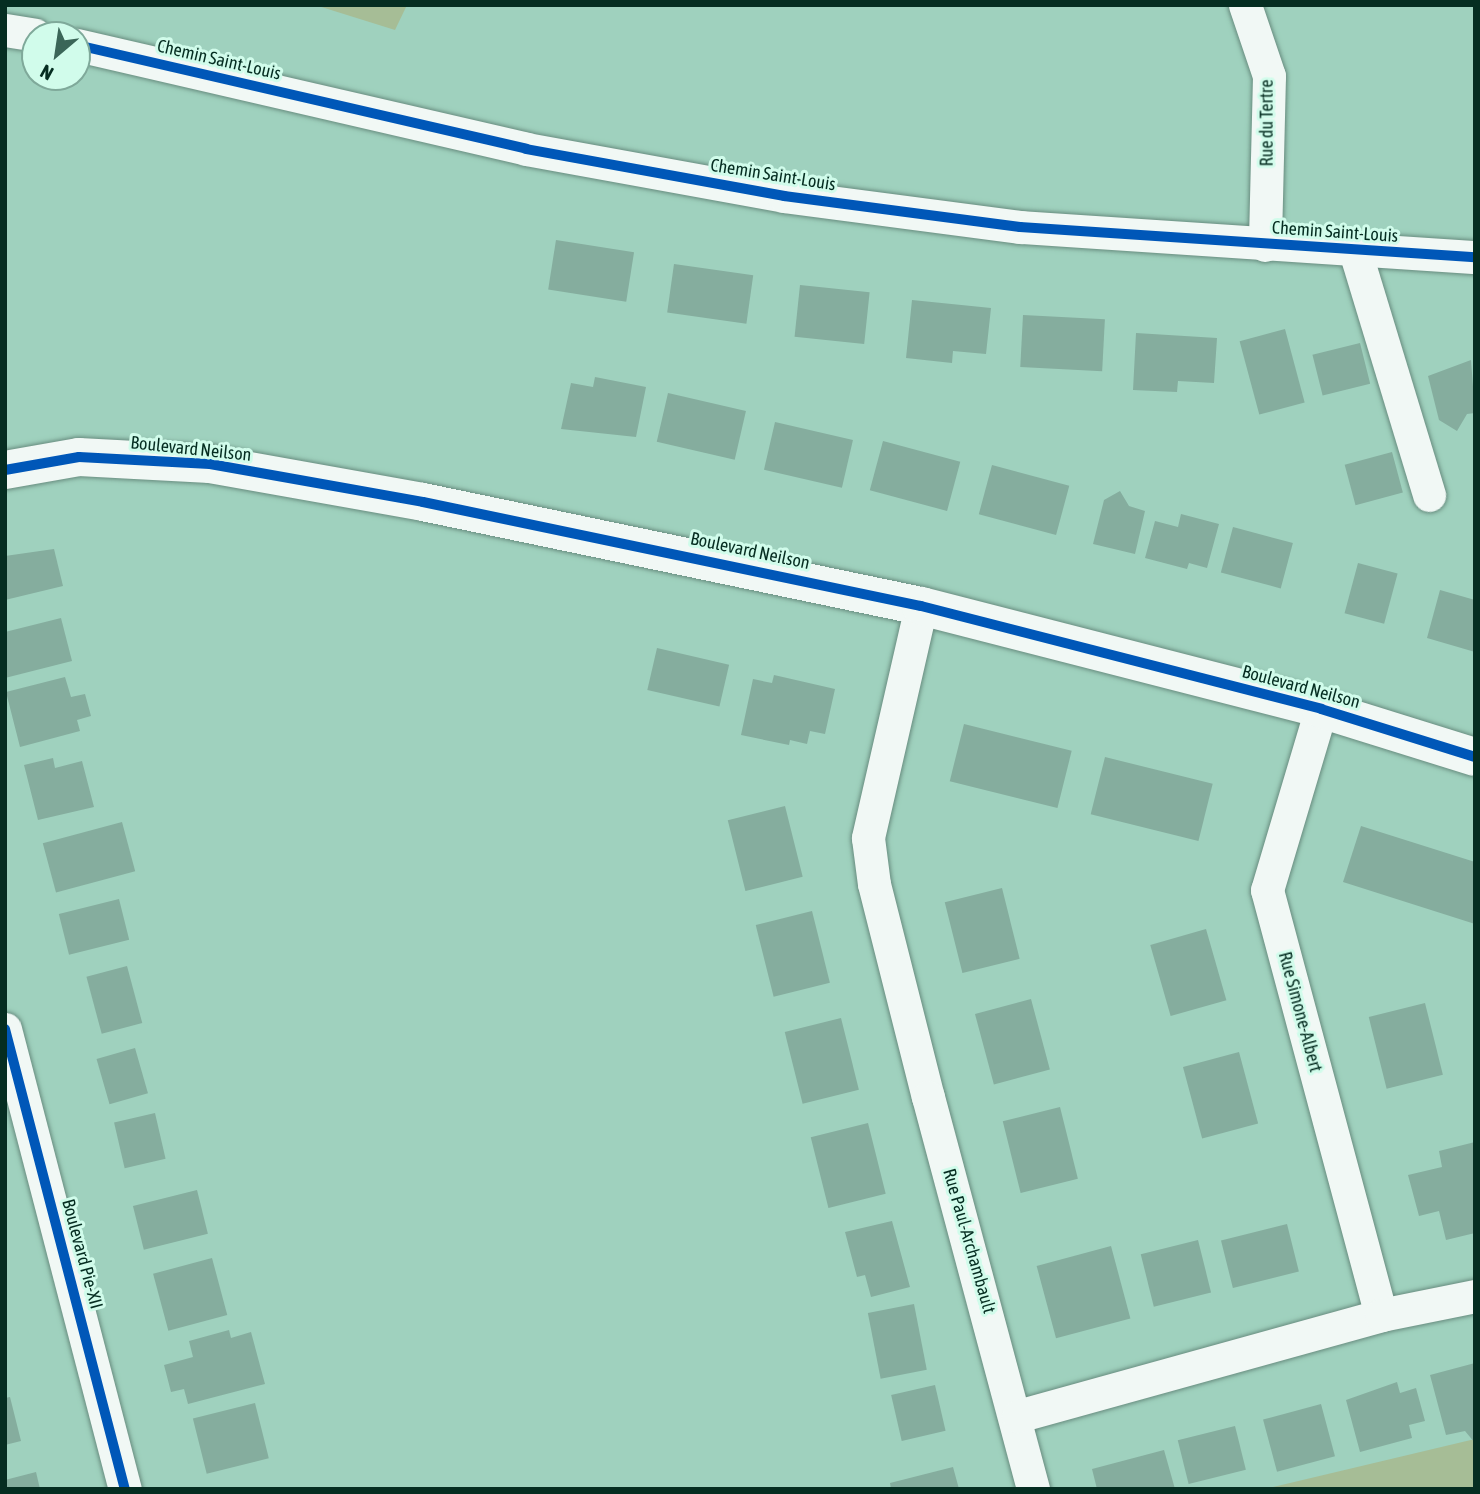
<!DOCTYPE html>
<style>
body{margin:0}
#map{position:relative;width:1480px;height:1494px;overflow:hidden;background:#9fd1be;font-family:"Asap Condensed",sans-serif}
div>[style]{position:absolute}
.green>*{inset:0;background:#a6bd96}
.building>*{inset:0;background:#85ad9e;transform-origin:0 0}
.roads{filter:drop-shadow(0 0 2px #688c7f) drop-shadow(0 0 2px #688c7f)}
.minor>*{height:33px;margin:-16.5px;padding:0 16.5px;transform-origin:16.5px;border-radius:16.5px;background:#f1f8f5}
.major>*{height:38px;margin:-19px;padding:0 19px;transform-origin:19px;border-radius:19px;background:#f1f8f5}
.cycleway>*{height:10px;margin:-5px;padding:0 5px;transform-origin:5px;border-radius:5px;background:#0057b8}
span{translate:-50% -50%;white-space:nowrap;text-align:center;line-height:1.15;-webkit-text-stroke:6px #d1fceb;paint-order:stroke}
.street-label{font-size:18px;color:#052d21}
.frame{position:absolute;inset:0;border:7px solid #052d21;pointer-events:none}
.north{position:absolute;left:21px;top:21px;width:70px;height:70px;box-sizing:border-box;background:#d1fceb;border:2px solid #7fa99a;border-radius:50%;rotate:209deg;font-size:19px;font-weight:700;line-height:28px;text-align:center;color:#052d21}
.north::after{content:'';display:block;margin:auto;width:24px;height:32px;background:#3b6658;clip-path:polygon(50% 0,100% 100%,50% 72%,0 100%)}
</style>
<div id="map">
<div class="green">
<i style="clip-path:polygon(315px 5px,407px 5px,395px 30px)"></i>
<i style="clip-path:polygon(1475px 1439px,1475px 1489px,1265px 1489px)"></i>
</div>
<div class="building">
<i style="left:556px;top:240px;width:79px;height:50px;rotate:9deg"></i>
<i style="left:674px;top:264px;width:80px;height:49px;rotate:8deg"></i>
<i style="left:800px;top:285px;width:70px;height:52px;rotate:6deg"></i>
<i style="clip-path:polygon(912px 300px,991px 308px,986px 354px,953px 351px,952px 363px,906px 358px)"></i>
<i style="left:1023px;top:315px;width:82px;height:52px;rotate:3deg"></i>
<i style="left:1285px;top:329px;width:76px;height:47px;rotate:75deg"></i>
<i style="clip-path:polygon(1136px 333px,1217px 338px,1214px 383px,1178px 381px,1177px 392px,1133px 390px)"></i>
<i style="left:1360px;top:343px;width:42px;height:49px;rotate:76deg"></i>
<i style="clip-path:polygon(1471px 360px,1475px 413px,1467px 414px,1457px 431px,1439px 420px,1428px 376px)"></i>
<i style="clip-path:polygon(595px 377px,646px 387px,636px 437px,561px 429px,571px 383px,593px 387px)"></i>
<i style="left:668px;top:393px;width:80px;height:50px;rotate:13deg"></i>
<i style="left:775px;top:422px;width:80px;height:49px;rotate:13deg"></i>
<i style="left:883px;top:441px;width:80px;height:51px;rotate:15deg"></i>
<i style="left:1392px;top:452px;width:42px;height:49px;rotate:75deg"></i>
<i style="left:992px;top:465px;width:80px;height:51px;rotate:15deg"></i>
<i style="clip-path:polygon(1120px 491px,1129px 506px,1145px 511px,1135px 554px,1093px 544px,1104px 500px)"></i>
<i style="clip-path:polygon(1181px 514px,1219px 524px,1207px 568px,1189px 563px,1187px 569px,1145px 558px,1155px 521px,1178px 527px)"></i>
<i style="left:1233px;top:527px;width:62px;height:47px;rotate:15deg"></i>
<i style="clip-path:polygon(54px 549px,63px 586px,5px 600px,5px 556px)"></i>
<i style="left:1358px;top:563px;width:41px;height:52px;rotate:15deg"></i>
<i style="clip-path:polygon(1440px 590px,1475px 600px,1475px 652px,1427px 638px)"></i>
<i style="clip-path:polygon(61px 618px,72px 661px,5px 678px,5px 632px)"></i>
<i style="left:657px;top:648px;width:74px;height:43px;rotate:13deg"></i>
<i style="clip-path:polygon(774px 675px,835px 689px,825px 734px,810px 731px,807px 744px,790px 740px,789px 745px,741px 735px,753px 679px,772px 683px)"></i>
<i style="clip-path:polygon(65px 677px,71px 697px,85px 694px,91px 716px,77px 720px,80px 731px,20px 747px,6px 692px)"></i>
<i style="left:964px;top:724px;width:111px;height:59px;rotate:14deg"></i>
<i style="left:1105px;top:757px;width:111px;height:59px;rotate:14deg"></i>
<i style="clip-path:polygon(53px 758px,55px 768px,82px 761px,94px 807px,38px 820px,24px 765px)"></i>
<i style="left:785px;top:806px;width:73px;height:59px;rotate:76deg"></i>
<i style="left:122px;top:822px;width:51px;height:82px;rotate:75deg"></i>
<i style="clip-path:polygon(1361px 826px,1475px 862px,1475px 924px,1343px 882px)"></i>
<i style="left:1002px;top:888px;width:73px;height:59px;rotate:76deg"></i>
<i style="left:119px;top:899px;width:42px;height:62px;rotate:76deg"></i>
<i style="left:812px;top:911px;width:74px;height:58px;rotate:76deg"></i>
<i style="left:1206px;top:929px;width:74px;height:58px;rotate:74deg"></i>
<i style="left:127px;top:966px;width:59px;height:42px;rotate:75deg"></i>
<i style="left:1031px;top:999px;width:73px;height:58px;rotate:75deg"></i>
<i style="left:1425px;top:1003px;width:74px;height:58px;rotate:76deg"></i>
<i style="left:841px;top:1018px;width:74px;height:58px;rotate:76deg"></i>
<i style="left:135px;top:1048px;width:47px;height:40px;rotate:74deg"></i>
<i style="left:1239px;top:1052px;width:74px;height:58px;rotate:75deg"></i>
<i style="left:1060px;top:1107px;width:74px;height:59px;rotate:76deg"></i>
<i style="left:155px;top:1113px;width:47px;height:42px;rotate:77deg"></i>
<i style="left:868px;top:1123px;width:73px;height:59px;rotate:76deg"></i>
<i style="clip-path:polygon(1475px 1142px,1475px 1233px,1446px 1240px,1439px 1211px,1419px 1216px,1408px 1175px,1442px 1167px,1439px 1151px)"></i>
<i style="left:197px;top:1190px;width:45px;height:66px;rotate:76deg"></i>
<i style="clip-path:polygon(892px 1221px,910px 1287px,871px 1297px,865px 1275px,857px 1277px,845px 1232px)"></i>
<i style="left:1287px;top:1224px;width:49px;height:68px;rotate:76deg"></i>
<i style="left:1198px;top:1240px;width:54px;height:59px;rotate:76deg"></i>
<i style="left:1111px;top:1246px;width:75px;height:77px;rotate:75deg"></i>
<i style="left:212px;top:1258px;width:59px;height:61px;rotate:75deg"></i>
<i style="left:914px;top:1304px;width:67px;height:47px;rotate:79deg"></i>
<i style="clip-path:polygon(229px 1330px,231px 1338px,251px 1332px,265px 1384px,188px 1404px,184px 1389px,171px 1392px,164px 1365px,193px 1357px,189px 1341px)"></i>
<i style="clip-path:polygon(1475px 1363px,1475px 1443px,1465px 1431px,1446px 1435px,1430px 1375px)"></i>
<i style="clip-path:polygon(1397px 1382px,1400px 1393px,1416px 1388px,1425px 1421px,1409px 1425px,1412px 1438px,1360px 1452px,1346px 1400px)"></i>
<i style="left:935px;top:1385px;width:47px;height:45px;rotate:77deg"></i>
<i style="clip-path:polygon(10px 1397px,21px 1441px,5px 1445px,5px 1398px)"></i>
<i style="left:255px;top:1403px;width:57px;height:64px;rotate:76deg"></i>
<i style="left:1321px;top:1404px;width:54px;height:60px;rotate:75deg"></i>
<i style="left:1235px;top:1426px;width:45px;height:59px;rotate:76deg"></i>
<i style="clip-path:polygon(1164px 1450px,1175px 1489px,1097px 1489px,1092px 1469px)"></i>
<i style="clip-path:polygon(953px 1467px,959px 1489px,891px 1489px,890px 1483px)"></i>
<i style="clip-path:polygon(36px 1472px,40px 1489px,5px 1489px,5px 1480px)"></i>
</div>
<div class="roads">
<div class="minor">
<i style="left:1245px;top:5px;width:75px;rotate:71.3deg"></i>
<i style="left:1269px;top:76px;width:169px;rotate:91.4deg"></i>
<i style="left:5px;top:30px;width:30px;rotate:9deg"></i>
<i style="left:77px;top:45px;width:461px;rotate:13deg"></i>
<i style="left:526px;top:149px;width:262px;rotate:10.3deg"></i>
<i style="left:784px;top:196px;width:238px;rotate:7.5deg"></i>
<i style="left:1020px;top:227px;width:456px;rotate:3.8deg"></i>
<i style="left:1355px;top:251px;width:255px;rotate:73.1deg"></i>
<i style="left:921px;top:606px;width:238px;rotate:102.9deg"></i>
<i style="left:868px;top:838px;width:46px;rotate:82.6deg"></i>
<i style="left:874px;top:884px;width:220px;rotate:75.8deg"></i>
<i style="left:928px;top:1097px;width:406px;rotate:75deg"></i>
<i style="left:1321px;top:709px;width:189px;rotate:106.6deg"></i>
<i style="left:1267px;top:890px;width:440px;rotate:75deg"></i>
<i style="left:5px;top:1029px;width:475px;rotate:75.4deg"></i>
<i style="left:1018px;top:1416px;width:377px;rotate:-15.5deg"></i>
<i style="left:1381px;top:1315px;width:96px;rotate:-11.4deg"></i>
</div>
<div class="major">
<i style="left:5px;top:470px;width:75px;rotate:-10deg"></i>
<i style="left:79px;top:457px;width:131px;rotate:3.1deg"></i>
<i style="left:210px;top:464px;width:216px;rotate:10.1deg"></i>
<i style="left:423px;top:502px;width:509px;rotate:11.8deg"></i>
<i style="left:921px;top:606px;width:413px;rotate:14.4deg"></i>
<i style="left:1321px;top:709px;width:161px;rotate:17.3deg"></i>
</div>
</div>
<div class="cycleway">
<i style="left:77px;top:45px;width:461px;rotate:13deg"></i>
<i style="left:526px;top:149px;width:262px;rotate:10.3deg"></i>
<i style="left:784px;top:196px;width:238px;rotate:7.5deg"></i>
<i style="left:1020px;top:227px;width:456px;rotate:3.8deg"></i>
<i style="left:5px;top:470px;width:75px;rotate:-10deg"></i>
<i style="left:79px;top:457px;width:131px;rotate:3.1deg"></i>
<i style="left:210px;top:464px;width:216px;rotate:10.1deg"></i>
<i style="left:423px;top:502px;width:509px;rotate:11.8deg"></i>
<i style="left:921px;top:606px;width:413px;rotate:14.4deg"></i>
<i style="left:1321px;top:709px;width:161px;rotate:17.3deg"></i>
<i style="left:5px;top:1029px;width:475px;rotate:75.4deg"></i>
</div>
<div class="street-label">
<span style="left:219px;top:60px;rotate:13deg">Chemin Saint-Louis</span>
<span style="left:1267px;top:123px;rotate:-90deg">Rue du Tertre</span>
<span style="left:773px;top:175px;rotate:9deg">Chemin Saint-Louis</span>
<span style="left:1335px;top:232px;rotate:4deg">Chemin Saint-Louis</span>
<span style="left:191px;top:449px;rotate:6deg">Boulevard Neilson</span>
<span style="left:750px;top:551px;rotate:12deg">Boulevard Neilson</span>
<span style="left:1301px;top:687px;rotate:15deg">Boulevard Neilson</span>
<span style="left:1300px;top:1012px;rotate:75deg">Rue Simone-Albert</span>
<span style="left:969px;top:1241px;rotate:74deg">Rue Paul-Archambault</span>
<span style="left:82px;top:1254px;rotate:75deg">Boulevard Pie-XII</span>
</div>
<div class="frame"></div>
<div class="north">N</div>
</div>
